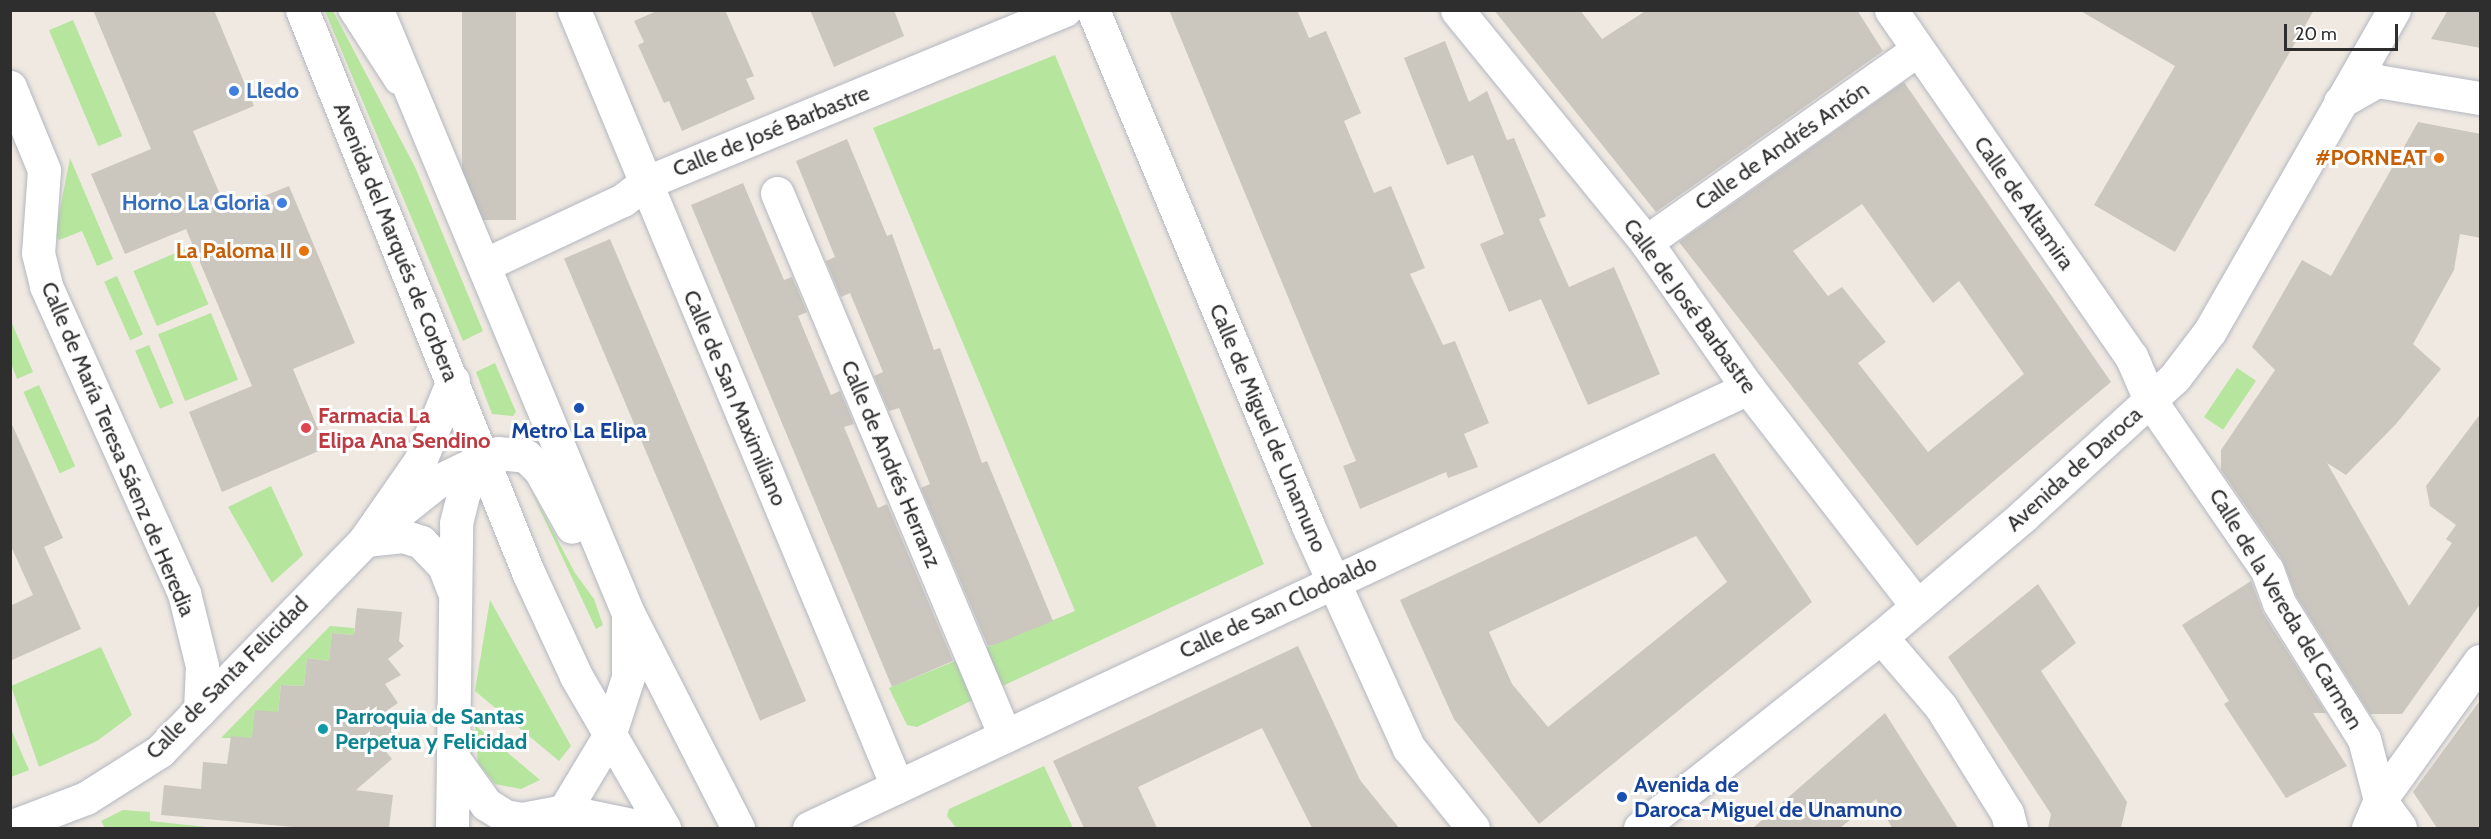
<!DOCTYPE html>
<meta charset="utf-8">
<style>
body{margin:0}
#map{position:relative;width:2491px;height:839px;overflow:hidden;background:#efe9e1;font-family:Cabin,sans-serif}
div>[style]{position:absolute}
.green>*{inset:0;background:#b6e59e;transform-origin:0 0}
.building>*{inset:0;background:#cbc7bf;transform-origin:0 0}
.roads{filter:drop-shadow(0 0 2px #b4b7c1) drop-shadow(0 0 2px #b4b7c1)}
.lane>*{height:20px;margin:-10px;padding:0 10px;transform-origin:10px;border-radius:10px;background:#fff}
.street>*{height:33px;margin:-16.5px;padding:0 16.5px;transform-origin:16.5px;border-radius:16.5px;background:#fff}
.secondary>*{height:33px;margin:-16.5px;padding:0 16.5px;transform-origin:16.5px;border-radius:16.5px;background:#fff}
.dots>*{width:16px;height:16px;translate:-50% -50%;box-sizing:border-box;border:3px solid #fff;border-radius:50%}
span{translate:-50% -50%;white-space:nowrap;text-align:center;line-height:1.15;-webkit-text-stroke:6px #fff;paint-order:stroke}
.shop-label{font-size:22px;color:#366cbe;font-weight:700}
.left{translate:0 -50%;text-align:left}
.right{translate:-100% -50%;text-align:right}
.street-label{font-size:22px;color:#2e2e2e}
.food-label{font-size:22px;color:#c56008;font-weight:700}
.health-label{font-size:22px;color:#be3a42;font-weight:700}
.transit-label{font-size:22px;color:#164399;font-weight:700}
.culture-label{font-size:22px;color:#0d838f;font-weight:700}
.frame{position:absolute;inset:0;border:12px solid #2e2e2e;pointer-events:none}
.scale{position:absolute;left:2284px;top:24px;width:114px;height:27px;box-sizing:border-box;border:3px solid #2e2e2e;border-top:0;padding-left:8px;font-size:18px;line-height:21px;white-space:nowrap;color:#2e2e2e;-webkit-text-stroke:4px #fff;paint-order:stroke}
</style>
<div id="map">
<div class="green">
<i style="clip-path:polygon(325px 11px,333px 11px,415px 167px,483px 331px,463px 341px)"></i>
<i style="left:73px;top:20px;width:126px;height:26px;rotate:67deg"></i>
<i style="clip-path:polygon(1055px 55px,1264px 564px,994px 690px,978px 651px,1075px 611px,873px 128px)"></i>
<i style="clip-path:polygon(70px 158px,113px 259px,97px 266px,82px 231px,59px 240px,55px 235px)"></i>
<i style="left:185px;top:249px;width:60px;height:56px;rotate:67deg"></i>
<i style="left:117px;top:276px;width:64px;height:14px;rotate:66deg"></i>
<i style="left:211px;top:313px;width:72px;height:57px;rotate:68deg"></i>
<i style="clip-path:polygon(10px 319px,33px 372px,17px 379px,11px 363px)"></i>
<i style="left:149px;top:345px;width:63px;height:15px;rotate:67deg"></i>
<i style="clip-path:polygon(495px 363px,516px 412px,513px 416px,492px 414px,476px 372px)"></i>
<i style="left:2237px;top:368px;width:23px;height:59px;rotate:34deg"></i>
<i style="left:39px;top:385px;width:89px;height:17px;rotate:66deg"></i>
<i style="clip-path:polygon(271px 486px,303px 555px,272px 583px,228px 507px)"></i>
<i style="clip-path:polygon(529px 486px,575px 573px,594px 599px,603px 625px,596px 629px)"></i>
<i style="clip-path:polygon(490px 600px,571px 746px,559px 761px,475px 691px)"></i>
<i style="clip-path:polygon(330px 626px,354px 628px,354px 635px,332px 633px,329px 661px,307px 658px,304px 686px,281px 685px,278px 712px,252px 738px,221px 738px)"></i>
<i style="clip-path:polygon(101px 647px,132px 715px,97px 741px,39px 767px,11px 686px)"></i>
<i style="clip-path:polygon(965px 657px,981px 696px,917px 727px,907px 725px,889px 688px)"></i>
<i style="clip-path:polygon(475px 725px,540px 780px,521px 789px,495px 784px,478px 763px)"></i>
<i style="clip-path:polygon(10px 727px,29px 770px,11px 777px,10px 777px)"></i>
<i style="clip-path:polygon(1044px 766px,1073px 828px,956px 828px,947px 816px,949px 809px)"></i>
<i style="clip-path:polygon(123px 810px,150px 812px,150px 821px,216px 828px,105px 828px,101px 821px)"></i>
</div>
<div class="building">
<i style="clip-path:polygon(93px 10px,214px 10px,254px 106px,193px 131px,227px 211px,289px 186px,355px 343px,293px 369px,326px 448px,222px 492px,189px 412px,252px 386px,186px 229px,125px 254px,91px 174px,151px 149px)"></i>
<i style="left:462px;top:10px;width:54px;height:210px"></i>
<i style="clip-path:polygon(659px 10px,725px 10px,754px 76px,746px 79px,755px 99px,682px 131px,669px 101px,664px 103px,638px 45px,644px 42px,634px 21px)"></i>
<i style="clip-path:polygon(810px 10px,894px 10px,904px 36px,834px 67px)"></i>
<i style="clip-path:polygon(1169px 10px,1297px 10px,1309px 38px,1326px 31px,1361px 113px,1344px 121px,1374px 193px,1391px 186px,1425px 268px,1410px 274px,1443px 345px,1455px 341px,1489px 423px,1464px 434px,1478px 467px,1448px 478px,1446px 472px,1360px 509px,1343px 466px,1356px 461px)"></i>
<i style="clip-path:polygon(1494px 10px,1580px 10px,1602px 39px,1647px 10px,1857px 10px,1883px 51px,1656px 212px)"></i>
<i style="clip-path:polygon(2079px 10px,2314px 10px,2175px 252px,2094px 205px,2175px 66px)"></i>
<i style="clip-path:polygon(2448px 10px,2481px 10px,2481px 48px,2431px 39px)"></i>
<i style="clip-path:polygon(1445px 41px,1469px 102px,1487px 91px,1507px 140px,1514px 138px,1546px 216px,1539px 219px,1569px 287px,1614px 267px,1660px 374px,1588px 405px,1541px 299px,1509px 312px,1480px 244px,1504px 234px,1473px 155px,1447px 165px,1404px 58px)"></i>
<i style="clip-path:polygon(evenodd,1904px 82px,2111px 382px,1917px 546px,1679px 242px,1904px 82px,1862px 204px,1933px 303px,1959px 281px,2024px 374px,1928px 452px,1858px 363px,1886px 342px,1842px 287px,1828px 296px,1793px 251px,1862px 204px)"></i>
<i style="clip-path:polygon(2418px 122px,2481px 134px,2481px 238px,2460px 234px,2454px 270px,2413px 344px,2441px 369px,2396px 424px,2346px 475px,2327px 463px,2409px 606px,2452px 543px,2446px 539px,2456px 525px,2430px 506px,2426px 486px,2481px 413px,2481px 603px,2402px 714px,2370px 714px,2296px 595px,2282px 559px,2221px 470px,2221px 450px,2275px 370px,2252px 347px,2302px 260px,2331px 276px)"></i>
<i style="clip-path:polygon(847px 139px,887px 236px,892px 234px,934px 350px,940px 348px,982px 463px,987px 461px,1053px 621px,994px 645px,988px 646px,921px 488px,930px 484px,899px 408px,889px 411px,874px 376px,883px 372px,850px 293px,841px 297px,826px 261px,835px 257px,796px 161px)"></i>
<i style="clip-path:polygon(743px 183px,784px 280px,792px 277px,807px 312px,798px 316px,831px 395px,840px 391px,854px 424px,844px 427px,878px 508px,887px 504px,953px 661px,892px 687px,691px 205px)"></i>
<i style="left:610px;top:239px;width:502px;height:50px;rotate:67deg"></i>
<i style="clip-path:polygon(10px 420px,63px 538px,44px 547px,81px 629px,10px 661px,10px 606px,33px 595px,10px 544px)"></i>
<i style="clip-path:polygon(evenodd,1714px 453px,1812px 602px,1539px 824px,1454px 719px,1400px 600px,1714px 453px,1696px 536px,1727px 582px,1548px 727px,1512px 684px,1489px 632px,1696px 536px)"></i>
<i style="clip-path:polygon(2251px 581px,2263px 613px,2326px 713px,2313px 713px,2347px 766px,2286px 798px,2224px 704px,2229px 701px,2182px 625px)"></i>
<i style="clip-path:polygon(2038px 584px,2076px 643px,2041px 671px,2127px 802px,2121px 828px,2048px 828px,2051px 814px,1948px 657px)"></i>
<i style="clip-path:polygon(357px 608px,402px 612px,399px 641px,404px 646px,388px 659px,401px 675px,385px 684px,398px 703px,382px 714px,395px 731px,379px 743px,392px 759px,356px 790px,393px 795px,389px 828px,305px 828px,161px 815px,164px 785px,201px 789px,203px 762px,227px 764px,231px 736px,252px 738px,255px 710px,278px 712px,281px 685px,304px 686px,307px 658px,329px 661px,332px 633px,354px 635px)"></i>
<i style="clip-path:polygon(1298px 646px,1360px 780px,1399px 828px,1312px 828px,1262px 728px,1138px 787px,1157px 828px,1084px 828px,1053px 761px)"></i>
<i style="clip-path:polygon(2481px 699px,2481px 828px,2437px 828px,2413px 792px)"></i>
<i style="clip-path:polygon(1885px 713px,1958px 828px,1892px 828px,1876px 799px,1840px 828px,1753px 828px)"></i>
</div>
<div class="roads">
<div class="lane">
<i style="left:348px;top:10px;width:88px;rotate:57deg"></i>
</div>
<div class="street">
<i style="left:574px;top:10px;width:841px;rotate:67.4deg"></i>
<i style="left:1093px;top:10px;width:561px;rotate:67.36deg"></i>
<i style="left:1309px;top:528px;width:242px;rotate:65.6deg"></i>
<i style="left:1409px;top:748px;width:102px;rotate:51.3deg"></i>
<i style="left:1457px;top:10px;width:299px;rotate:50.8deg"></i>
<i style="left:1646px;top:242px;width:178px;rotate:55.1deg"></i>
<i style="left:1748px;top:388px;width:276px;rotate:52.2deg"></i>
<i style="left:1891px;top:10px;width:421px;rotate:55.3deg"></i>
<i style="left:2131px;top:356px;width:48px;rotate:66.6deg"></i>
<i style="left:2150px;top:400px;width:206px;rotate:55.5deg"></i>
<i style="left:2267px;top:570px;width:35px;rotate:70deg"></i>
<i style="left:2279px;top:603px;width:160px;rotate:58deg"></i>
<i style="left:2364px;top:739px;width:63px;rotate:75.3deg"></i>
<i style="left:2380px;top:800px;width:34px;rotate:54deg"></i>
<i style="left:10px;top:87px;width:90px;rotate:67.7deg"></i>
<i style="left:44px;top:170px;width:83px;rotate:94.1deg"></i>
<i style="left:38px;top:253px;width:34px;rotate:76deg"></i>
<i style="left:46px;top:286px;width:337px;rotate:65.8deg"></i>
<i style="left:184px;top:593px;width:75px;rotate:76.1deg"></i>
<i style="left:202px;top:666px;width:44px;rotate:92.6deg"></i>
<i style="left:777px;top:193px;width:589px;rotate:67.22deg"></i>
<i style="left:1646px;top:242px;width:332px;rotate:-35.3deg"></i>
<i style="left:484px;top:265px;width:153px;rotate:-25.1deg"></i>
<i style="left:623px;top:200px;width:28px;rotate:-38deg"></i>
<i style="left:645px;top:183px;width:454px;rotate:-22.4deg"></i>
<i style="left:397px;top:514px;width:53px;rotate:-38.8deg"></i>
<i style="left:438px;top:481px;width:51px;rotate:-25.6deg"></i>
<i style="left:365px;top:540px;width:38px;rotate:-6deg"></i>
<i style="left:403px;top:536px;width:19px;rotate:18deg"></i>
<i style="left:421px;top:542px;width:33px;rotate:46deg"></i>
<i style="left:444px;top:566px;width:25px;rotate:69deg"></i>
<i style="left:1881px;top:637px;width:92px;rotate:49.4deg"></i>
<i style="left:1941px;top:707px;width:125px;rotate:58.1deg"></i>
<i style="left:2007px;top:813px;width:16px;rotate:75deg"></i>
<i style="left:456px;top:762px;width:52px;rotate:54.5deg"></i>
<i style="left:486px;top:804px;width:22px;rotate:32deg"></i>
<i style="left:505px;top:816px;width:17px;rotate:10deg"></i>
<i style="left:522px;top:819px;width:43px;rotate:-10.8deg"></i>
<i style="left:564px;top:811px;width:85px;rotate:11.6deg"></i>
<i style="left:10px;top:827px;width:81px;rotate:-20.9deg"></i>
<i style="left:86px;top:798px;width:88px;rotate:-32.4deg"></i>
<i style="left:160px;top:751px;width:294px;rotate:-45.8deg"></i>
<i style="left:365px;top:540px;width:96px;rotate:-55.2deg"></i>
<i style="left:420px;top:461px;width:87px;rotate:-67.8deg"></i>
<i style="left:452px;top:828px;width:305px;rotate:-89.2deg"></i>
<i style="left:456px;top:523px;width:32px;rotate:-76deg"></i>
<i style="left:464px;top:492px;width:39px;rotate:-59deg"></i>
<i style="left:538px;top:828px;width:31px;rotate:-33deg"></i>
<i style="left:564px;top:811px;width:87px;rotate:-59deg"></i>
<i style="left:609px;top:736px;width:62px;rotate:-72.1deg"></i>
<i style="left:628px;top:677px;width:64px;rotate:-90deg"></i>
<i style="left:809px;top:828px;width:1037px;rotate:-25.11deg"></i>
<i style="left:2368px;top:828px;width:30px;rotate:-67deg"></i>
<i style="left:2380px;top:800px;width:171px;rotate:-54.3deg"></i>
</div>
<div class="secondary">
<i style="left:302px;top:10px;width:606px;rotate:68.09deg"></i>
<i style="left:528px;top:572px;width:115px;rotate:65.2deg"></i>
<i style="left:576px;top:676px;width:176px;rotate:59.9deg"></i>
<i style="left:377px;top:10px;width:653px;rotate:67.4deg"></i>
<i style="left:628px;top:613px;width:242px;rotate:62.9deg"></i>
<i style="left:2340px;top:102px;width:43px;rotate:-29.6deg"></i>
<i style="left:2377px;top:81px;width:104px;rotate:9.4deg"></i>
<i style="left:484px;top:459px;width:15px;rotate:-23deg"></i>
<i style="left:498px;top:453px;width:28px;rotate:6deg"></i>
<i style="left:526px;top:456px;width:20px;rotate:45deg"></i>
<i style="left:540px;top:470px;width:65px;rotate:60.7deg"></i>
<i style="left:1640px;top:828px;width:308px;rotate:-38.4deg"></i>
<i style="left:1881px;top:637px;width:187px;rotate:-40.4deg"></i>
<i style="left:2023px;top:516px;width:206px;rotate:-42.4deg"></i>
<i style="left:2175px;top:377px;width:58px;rotate:-52.7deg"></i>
<i style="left:2210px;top:331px;width:370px;rotate:-60.2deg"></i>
</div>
</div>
<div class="dots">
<i style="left:234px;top:91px;background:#3f7fe0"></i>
<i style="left:2439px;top:158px;background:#e8710a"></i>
<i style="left:282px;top:203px;background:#3f7fe0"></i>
<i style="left:304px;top:251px;background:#e8710a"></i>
<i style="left:579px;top:408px;background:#1a4fb4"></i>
<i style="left:306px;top:428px;background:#e0444e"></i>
<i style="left:323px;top:729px;background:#0f9aa8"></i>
<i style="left:1622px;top:797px;background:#1a4fb4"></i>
</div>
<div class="shop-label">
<span class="left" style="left:246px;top:91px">Lledo</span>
<span class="right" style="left:270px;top:203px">Horno La Gloria</span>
</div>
<div class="street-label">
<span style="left:771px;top:131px;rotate:-22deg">Calle de José Barbastre</span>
<span style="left:1782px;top:146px;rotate:-35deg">Calle de Andrés Antón</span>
<span style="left:2024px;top:203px;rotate:55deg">Calle de Altamira</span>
<span style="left:396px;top:242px;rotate:68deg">Avenida del Marqués de Corbera</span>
<span style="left:1690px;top:306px;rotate:54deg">Calle de José Barbastre</span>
<span style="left:735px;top:398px;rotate:67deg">Calle de San Maximiliano</span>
<span style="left:1268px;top:428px;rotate:67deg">Calle de Miguel de Unamuno</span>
<span style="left:118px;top:449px;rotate:67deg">Calle de María Teresa Sáenz de Heredia</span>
<span style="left:891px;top:464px;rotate:67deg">Calle de Andrés Herranz</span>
<span style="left:2074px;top:469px;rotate:-42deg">Avenida de Daroca</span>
<span style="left:1278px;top:607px;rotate:-25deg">Calle de San Clodoaldo</span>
<span style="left:2286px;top:609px;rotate:59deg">Calle de la Vereda del Carmen</span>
<span style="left:227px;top:678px;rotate:-45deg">Calle de Santa Felicidad</span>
</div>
<div class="food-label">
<span class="right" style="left:2427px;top:158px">#PORNEAT</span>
<span class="right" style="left:292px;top:251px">La Paloma II</span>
</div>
<div class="health-label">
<span class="left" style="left:318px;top:428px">Farmacia La<br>Elipa Ana Sendino</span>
</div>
<div class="transit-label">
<span style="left:579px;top:431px">Metro La Elipa</span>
<span class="left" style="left:1634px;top:797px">Avenida de<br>Daroca-Miguel de Unamuno</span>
</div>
<div class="culture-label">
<span class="left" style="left:335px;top:729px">Parroquia de Santas<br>Perpetua y Felicidad</span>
</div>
<div class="frame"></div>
<div class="scale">20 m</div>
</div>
